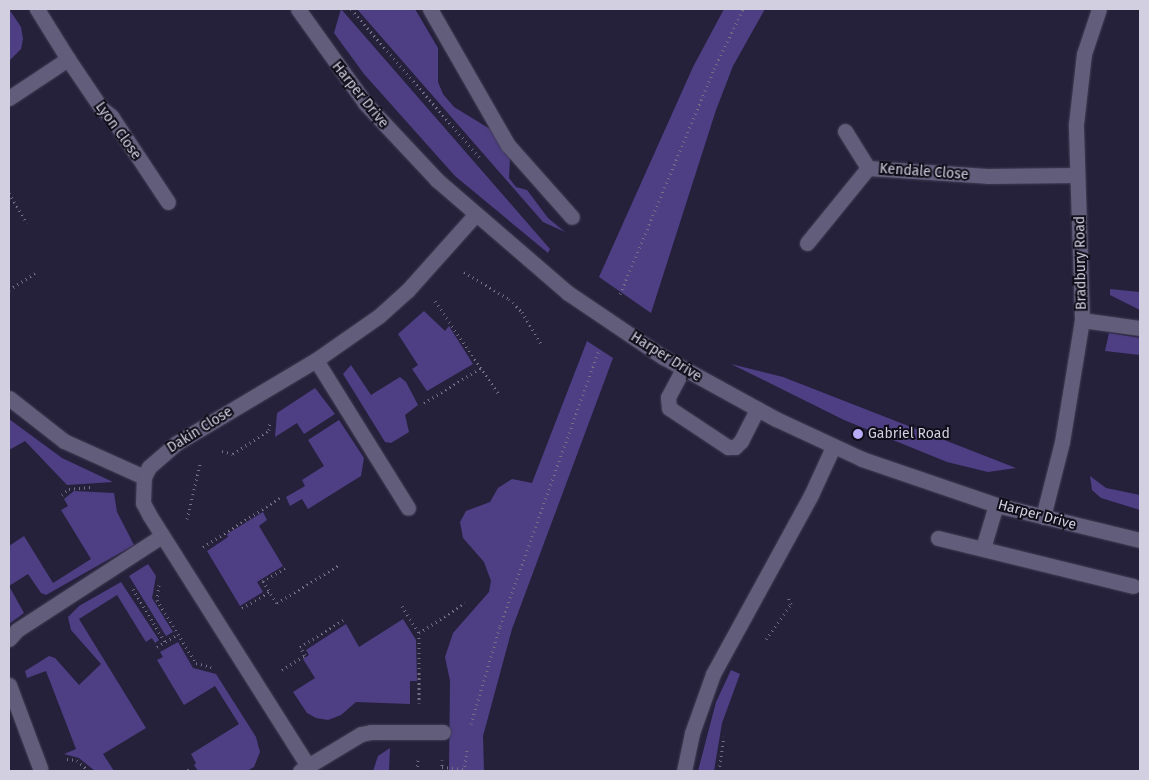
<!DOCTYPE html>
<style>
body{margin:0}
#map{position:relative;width:1149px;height:780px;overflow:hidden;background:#26213b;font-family:"Fira Sans",sans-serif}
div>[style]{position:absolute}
.green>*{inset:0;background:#4e3e84}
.path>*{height:3px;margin-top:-1.5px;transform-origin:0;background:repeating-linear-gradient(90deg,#736f85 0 1px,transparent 0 5px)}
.roads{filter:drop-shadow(0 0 1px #413d53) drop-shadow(0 0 1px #413d53)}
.lane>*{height:15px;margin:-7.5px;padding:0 7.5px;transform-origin:7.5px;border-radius:7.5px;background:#615d7b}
.street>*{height:15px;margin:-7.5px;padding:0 7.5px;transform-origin:7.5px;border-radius:7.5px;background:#615d7b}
.secondary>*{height:15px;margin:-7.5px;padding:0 7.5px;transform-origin:7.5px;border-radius:7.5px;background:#615d7b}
.dots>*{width:14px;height:14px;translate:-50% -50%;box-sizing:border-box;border:2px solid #0f0d18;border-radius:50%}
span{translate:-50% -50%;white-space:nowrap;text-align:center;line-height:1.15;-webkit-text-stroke:4px #0f0d18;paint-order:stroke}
.street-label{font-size:14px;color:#d1cfe0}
.poi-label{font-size:14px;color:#d1cfe0}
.left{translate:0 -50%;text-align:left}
.frame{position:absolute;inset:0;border:10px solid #d1cfe0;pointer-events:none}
</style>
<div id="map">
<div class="green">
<i style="clip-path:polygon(9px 9px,21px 27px,23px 39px,21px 49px,9px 61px)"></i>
<i style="clip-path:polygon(341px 9px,550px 249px,548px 253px,455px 176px,364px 74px,334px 33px)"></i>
<i style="clip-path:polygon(357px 9px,415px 9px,438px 48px,438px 82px,443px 94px,454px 107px,490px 129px,510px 159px,509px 178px,516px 187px,527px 190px,548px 218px,565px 232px,543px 222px)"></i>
<i style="clip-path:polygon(724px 9px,765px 9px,733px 66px,716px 110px,651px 313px,599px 277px,693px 67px)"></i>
<i style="clip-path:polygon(1110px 289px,1140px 292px,1140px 310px,1110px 295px)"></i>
<i style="clip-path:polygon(424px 311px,445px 331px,449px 326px,473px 364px,427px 391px,412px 369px,418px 365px,398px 334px)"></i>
<i style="clip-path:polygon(1109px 333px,1140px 338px,1140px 355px,1105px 351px)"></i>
<i style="clip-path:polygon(587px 341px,613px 358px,512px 629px,483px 736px,484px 771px,449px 771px,450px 681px,445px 657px,453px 633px,489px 592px,491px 581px,484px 562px,463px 538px,460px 522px,466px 511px,490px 502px,498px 488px,512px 479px,532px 483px)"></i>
<i style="clip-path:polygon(731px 364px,783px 377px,1016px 468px,988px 472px,947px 462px,844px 420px)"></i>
<i style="clip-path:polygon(351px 365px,371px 395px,400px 377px,406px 382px,418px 405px,405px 415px,409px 432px,391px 443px,385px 442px,343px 374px)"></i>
<i style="clip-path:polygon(315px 388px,335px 414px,304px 434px,297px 423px,275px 437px,277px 413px)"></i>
<i style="clip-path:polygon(9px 419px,62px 458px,113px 482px,67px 485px,25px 441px,9px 450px)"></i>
<i style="clip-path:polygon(339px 420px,364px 458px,361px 476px,308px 509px,302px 499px,290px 506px,286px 497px,305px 486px,302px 480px,324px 466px,308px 440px)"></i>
<i style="clip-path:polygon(1090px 476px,1106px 488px,1140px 495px,1140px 510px,1101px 498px,1092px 490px)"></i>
<i style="clip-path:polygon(74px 491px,114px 493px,117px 512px,134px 545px,46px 595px,41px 593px,28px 574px,9px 586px,9px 546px,24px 536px,53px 583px,91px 559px,61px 510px,68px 506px,64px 499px)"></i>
<i style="clip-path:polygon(263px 512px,267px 520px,259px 526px,283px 566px,257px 582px,263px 592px,240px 606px,207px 551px,228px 537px,227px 534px)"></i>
<i style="clip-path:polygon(148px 564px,156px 576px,152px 598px,173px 632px,166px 636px,129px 576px)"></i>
<i style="clip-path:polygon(121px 582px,159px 640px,155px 643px,152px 638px,146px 642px,117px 595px,79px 619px,146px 728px,103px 754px,114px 771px,95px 771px,79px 758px,64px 754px,76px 749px,46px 671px,27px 678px,25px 671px,49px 656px,55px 658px,79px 685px,101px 664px,71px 630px,68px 617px,79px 606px)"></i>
<i style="clip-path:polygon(9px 586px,24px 613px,9px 624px)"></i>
<i style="clip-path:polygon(403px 619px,416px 640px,417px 681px,410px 681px,410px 704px,356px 702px,341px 715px,328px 720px,316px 718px,307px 713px,293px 692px,315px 678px,303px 659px,309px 655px,306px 650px,346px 624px,359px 647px)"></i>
<i style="clip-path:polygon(178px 642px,193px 668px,216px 674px,256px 737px,260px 752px,254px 767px,247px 771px,198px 771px,194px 765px,196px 763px,191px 754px,239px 724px,215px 686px,184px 705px,157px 660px,163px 657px,160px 652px)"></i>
<i style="clip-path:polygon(731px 670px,740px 674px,722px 723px,714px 771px,698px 771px,716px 702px)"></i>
<i style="clip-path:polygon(390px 748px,389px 771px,373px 771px,378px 756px)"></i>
</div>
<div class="path">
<i style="left:351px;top:9px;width:197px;rotate:49.1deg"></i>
<i style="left:9px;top:193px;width:35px;rotate:59deg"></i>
<i style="left:464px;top:272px;width:52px;rotate:31deg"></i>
<i style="left:509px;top:299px;width:18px;rotate:45deg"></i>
<i style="left:522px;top:312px;width:39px;rotate:59deg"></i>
<i style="left:9px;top:290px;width:31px;rotate:-33deg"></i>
<i style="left:620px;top:294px;width:244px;rotate:-67.3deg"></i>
<i style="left:714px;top:69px;width:67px;rotate:-64.2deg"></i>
<i style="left:435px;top:301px;width:115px;rotate:55.6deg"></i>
<i style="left:424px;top:403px;width:68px;rotate:-31.8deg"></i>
<i style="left:222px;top:451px;width:11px;rotate:15deg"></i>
<i style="left:233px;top:454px;width:43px;rotate:-33.7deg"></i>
<i style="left:269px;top:430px;width:9px;rotate:-84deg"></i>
<i style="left:62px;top:495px;width:9px;rotate:-41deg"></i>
<i style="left:69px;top:489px;width:22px;rotate:-5deg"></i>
<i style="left:187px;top:519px;width:57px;rotate:-76.7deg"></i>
<i style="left:203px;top:547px;width:91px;rotate:-32.5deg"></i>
<i style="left:285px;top:568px;width:26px;rotate:149deg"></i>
<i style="left:263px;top:581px;width:26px;rotate:58deg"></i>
<i style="left:277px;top:603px;width:73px;rotate:-31.5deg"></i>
<i style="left:159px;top:585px;width:15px;rotate:98deg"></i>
<i style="left:157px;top:600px;width:40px;rotate:58deg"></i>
<i style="left:133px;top:589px;width:62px;rotate:58.9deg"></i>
<i style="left:402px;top:606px;width:32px;rotate:58deg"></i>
<i style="left:419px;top:633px;width:70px;rotate:90deg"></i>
<i style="left:242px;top:608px;width:32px;rotate:-30deg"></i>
<i style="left:419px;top:633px;width:55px;rotate:-33.1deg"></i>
<i style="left:766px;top:639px;width:43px;rotate:-54.5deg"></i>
<i style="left:791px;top:604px;width:9px;rotate:-111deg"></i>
<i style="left:157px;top:647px;width:25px;rotate:-32deg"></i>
<i style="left:178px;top:634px;width:34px;rotate:58deg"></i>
<i style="left:196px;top:663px;width:16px;rotate:15deg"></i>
<i style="left:282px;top:670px;width:27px;rotate:-33deg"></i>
<i style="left:305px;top:655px;width:9px;rotate:-122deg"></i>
<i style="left:300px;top:647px;width:51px;rotate:-32.1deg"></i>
<i style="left:471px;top:724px;width:102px;rotate:-73.5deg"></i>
<i style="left:500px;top:626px;width:294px;rotate:-70.3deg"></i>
<i style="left:67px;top:759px;width:10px;rotate:6deg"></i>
<i style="left:77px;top:760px;width:16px;rotate:43deg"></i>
<i style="left:442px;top:760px;width:7px;rotate:90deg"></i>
<i style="left:442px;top:767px;width:22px;rotate:5deg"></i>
<i style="left:187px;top:769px;width:2px;rotate:63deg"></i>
<i style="left:190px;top:771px;width:4px"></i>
<i style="left:417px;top:771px;width:12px;rotate:-85deg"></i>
<i style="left:464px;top:771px;width:21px;rotate:-82deg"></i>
<i style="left:719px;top:771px;width:35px;rotate:-82deg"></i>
</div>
<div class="roads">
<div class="lane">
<i style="left:430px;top:9px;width:157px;rotate:60.2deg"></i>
<i style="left:508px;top:145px;width:96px;rotate:48.4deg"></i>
<i style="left:1082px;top:320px;width:59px;rotate:7.9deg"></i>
<i style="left:316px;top:360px;width:174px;rotate:58.1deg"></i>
<i style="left:683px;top:369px;width:32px;rotate:118deg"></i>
<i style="left:668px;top:397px;width:11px;rotate:85deg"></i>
<i style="left:669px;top:408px;width:71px;rotate:33.5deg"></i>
<i style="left:728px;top:447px;width:7px"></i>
<i style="left:735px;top:447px;width:8px;rotate:-45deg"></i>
<i style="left:741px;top:441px;width:36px;rotate:-63deg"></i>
<i style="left:9px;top:398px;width:70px;rotate:38deg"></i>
<i style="left:64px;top:441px;width:88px;rotate:24.2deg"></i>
<i style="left:938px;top:538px;width:201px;rotate:13.8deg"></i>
<i style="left:983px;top:548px;width:45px;rotate:-73.2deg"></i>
<i style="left:9px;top:639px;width:12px;rotate:-48deg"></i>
<i style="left:17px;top:630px;width:173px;rotate:-33deg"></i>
<i style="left:9px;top:685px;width:89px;rotate:69.5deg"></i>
<i style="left:371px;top:732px;width:72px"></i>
</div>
<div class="street">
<i style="left:68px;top:59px;width:59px;rotate:56deg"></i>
<i style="left:101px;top:108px;width:13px;rotate:39deg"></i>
<i style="left:111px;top:116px;width:103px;rotate:56.5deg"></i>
<i style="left:9px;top:98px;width:71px;rotate:-33.5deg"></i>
<i style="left:68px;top:59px;width:59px;rotate:-121.8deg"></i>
<i style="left:845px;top:131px;width:44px;rotate:58.1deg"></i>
<i style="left:807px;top:243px;width:97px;rotate:-50.9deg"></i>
<i style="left:868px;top:168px;width:119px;rotate:3.8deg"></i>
<i style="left:987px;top:176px;width:90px;rotate:-0.6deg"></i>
<i style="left:1043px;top:517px;width:77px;rotate:-75.8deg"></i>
<i style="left:1062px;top:442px;width:124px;rotate:-80.7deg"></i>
<i style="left:1082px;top:320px;width:196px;rotate:-91.8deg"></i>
<i style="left:1076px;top:124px;width:70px;rotate:-83.5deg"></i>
<i style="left:1084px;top:54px;width:47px;rotate:-71.6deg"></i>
<i style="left:308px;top:766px;width:62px;rotate:-31.1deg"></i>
<i style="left:361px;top:734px;width:10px;rotate:-11deg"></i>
<i style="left:300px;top:771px;width:9px;rotate:-32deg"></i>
<i style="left:308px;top:766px;width:296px;rotate:-122.3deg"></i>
<i style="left:150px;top:516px;width:15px;rotate:-118deg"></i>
<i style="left:143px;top:503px;width:26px;rotate:-88deg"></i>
<i style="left:144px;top:477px;width:11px;rotate:-63deg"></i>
<i style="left:149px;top:467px;width:35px;rotate:-41deg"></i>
<i style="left:175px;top:444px;width:164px;rotate:-30.8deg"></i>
<i style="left:316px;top:360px;width:77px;rotate:-34.9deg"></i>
<i style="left:379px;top:316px;width:39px;rotate:-42deg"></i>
<i style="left:408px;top:290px;width:101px;rotate:-48.2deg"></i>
<i style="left:684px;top:771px;width:39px;rotate:-78deg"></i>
<i style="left:692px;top:733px;width:63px;rotate:-70.4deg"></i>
<i style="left:713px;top:674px;width:204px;rotate:-61.3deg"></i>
<i style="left:811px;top:495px;width:53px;rotate:-65.4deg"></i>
</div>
<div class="secondary">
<i style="left:298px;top:9px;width:115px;rotate:54.5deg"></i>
<i style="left:365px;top:103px;width:105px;rotate:46.9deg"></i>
<i style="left:437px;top:180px;width:173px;rotate:40.8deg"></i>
<i style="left:568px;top:293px;width:115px;rotate:34deg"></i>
<i style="left:663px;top:357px;width:129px;rotate:28.8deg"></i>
<i style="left:776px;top:419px;width:95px;rotate:24.9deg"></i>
<i style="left:862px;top:459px;width:142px;rotate:18.9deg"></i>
<i style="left:996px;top:505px;width:148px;rotate:13.7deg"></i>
</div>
</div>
<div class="dots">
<i style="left:858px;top:434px;background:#b8abf7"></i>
</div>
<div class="street-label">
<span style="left:360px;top:95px;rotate:51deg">Harper Drive</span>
<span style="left:118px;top:131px;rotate:54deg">Lyon Close</span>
<span style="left:924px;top:172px;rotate:4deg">Kendale Close</span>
<span style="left:1081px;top:263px;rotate:-91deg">Bradbury Road</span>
<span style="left:666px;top:357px;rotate:32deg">Harper Drive</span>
<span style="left:200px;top:430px;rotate:-32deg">Dakin Close</span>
<span style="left:1037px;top:515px;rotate:15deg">Harper Drive</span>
</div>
<div class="poi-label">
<span class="left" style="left:868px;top:434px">Gabriel Road</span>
</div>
<div class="frame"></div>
</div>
